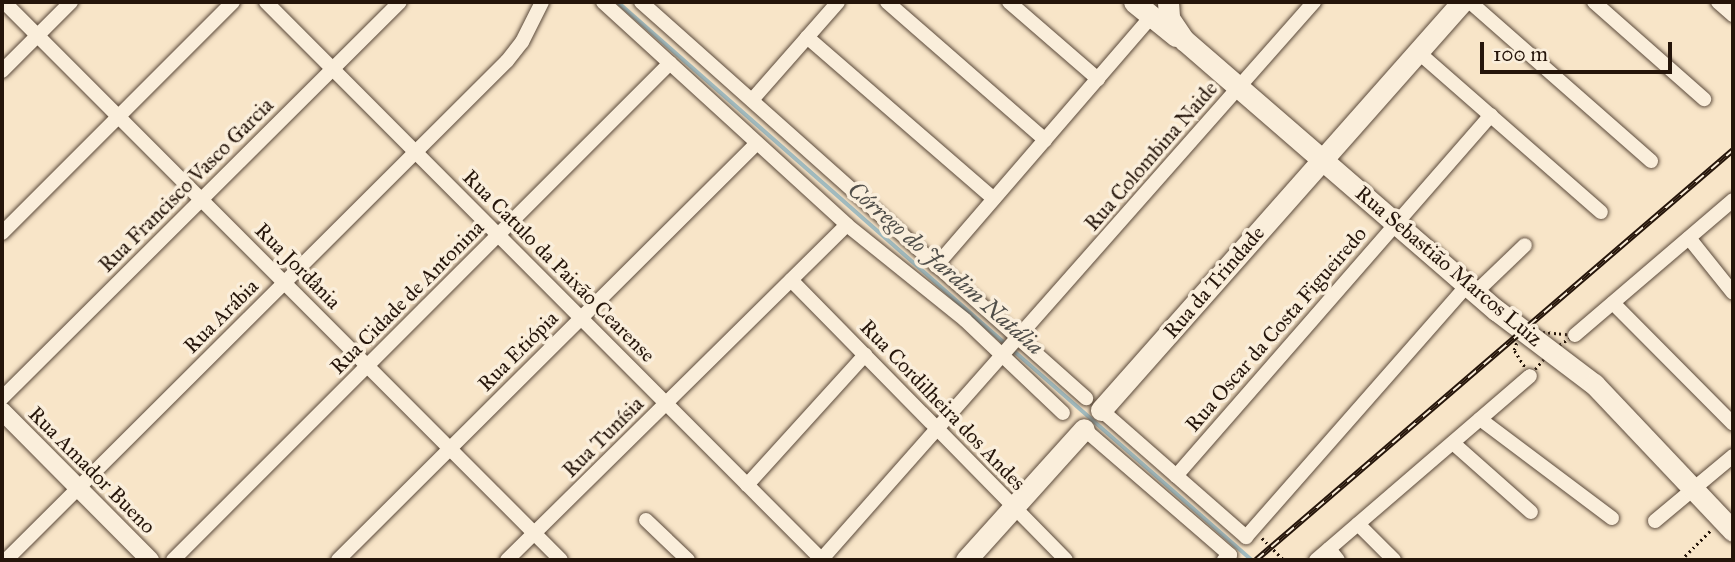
<!DOCTYPE html>
<meta charset="utf-8">
<style>
body{margin:0}
#map{position:relative;width:1735px;height:562px;overflow:hidden;background:#f8e5c8;font-family:"IM FELL Great Primer",serif}
div>[style]{position:absolute}
.stream>*{height:3.5px;margin:-1.75px;padding:0 1.75px;transform-origin:1.75px;border-radius:1.75px;background:#a2bcc0}
.path>*{height:2.5px;margin-top:-1.25px;transform-origin:0;background:repeating-linear-gradient(90deg,#25150a 0 2px,transparent 0 5.5px)}
.roads{filter:drop-shadow(0 0 2px #5a493a) drop-shadow(0 0 2px #5a493a)}
.minor>*{height:14px;margin:-7px;padding:0 7px;transform-origin:7px;border-radius:7px;background:#faeedb}
.tertiary>*{height:18px;margin:-9px;padding:0 9px;transform-origin:9px;border-radius:9px;background:#faeedb}
.secondary>*{height:21px;margin:-10.5px;padding:0 10.5px;transform-origin:10.5px;border-radius:10.5px;background:#faeedb}
.rail>*{height:6px;margin-top:-3px;transform-origin:0;background:repeating-linear-gradient(90deg,#faeedb 0 10px,#25150a 0 20px);box-sizing:border-box;border-block:2px solid #25150a}
span{translate:-50% -50%;white-space:nowrap;text-align:center;line-height:1.15;-webkit-text-stroke:7px #faeedb;paint-order:stroke}
.street-label{font-size:21px;color:#25150a}
.water-label{font-size:23px;color:#514f4a;font-style:italic}
.frame{position:absolute;inset:0;border:4px solid #25150a;pointer-events:none}
.scale{position:absolute;left:1480px;top:42px;width:192px;height:32px;box-sizing:border-box;border:4px solid #25150a;border-top:0;padding-left:9px;font-size:21px;line-height:24px;white-space:nowrap;color:#25150a;-webkit-text-stroke:5px #faeedb;paint-order:stroke}
</style>
<div id="map">
<div class="stream">
<i style="left:618px;top:2px;width:519px;rotate:41.4deg"></i>
<i style="left:1013px;top:350px;width:318px;rotate:41.3deg"></i>
</div>
<div class="path">
<i style="left:1521px;top:330px;width:54px;rotate:5.3deg"></i>
<i style="left:1575px;top:335px;width:29px;rotate:146deg"></i>
<i style="left:1551px;top:351px;width:33px;rotate:130deg"></i>
<i style="left:1530px;top:376px;width:31px;rotate:-122deg"></i>
<i style="left:1514px;top:350px;width:21px;rotate:-71deg"></i>
<i style="left:1262px;top:538px;width:31px;rotate:45deg"></i>
<i style="left:1681px;top:560px;width:41px;rotate:-45deg"></i>
</div>
<div class="roads">
<div class="minor">
<i style="left:4px;top:2px;width:788px;rotate:45.05deg"></i>
<i style="left:266px;top:2px;width:788px;rotate:45.1deg"></i>
<i style="left:603px;top:2px;width:331px;rotate:42.4deg"></i>
<i style="left:847px;top:225px;width:151px;rotate:38.8deg"></i>
<i style="left:965px;top:320px;width:135px;rotate:43.5deg"></i>
<i style="left:641px;top:2px;width:596px;rotate:41.67deg"></i>
<i style="left:887px;top:2px;width:210px;rotate:41.1deg"></i>
<i style="left:1009px;top:2px;width:118px;rotate:40.9deg"></i>
<i style="left:1470px;top:2px;width:241px;rotate:41.3deg"></i>
<i style="left:1594px;top:2px;width:147px;rotate:41.4deg"></i>
<i style="left:1718px;top:2px;width:20px;rotate:41deg"></i>
<i style="left:807px;top:37px;width:247px;rotate:40.9deg"></i>
<i style="left:1418px;top:52px;width:243px;rotate:41.2deg"></i>
<i style="left:2px;top:71px;width:98px;rotate:-45deg"></i>
<i style="left:752px;top:100px;width:130px;rotate:-48.7deg"></i>
<i style="left:2px;top:233px;width:327px;rotate:-45deg"></i>
<i style="left:1689px;top:238px;width:70px;rotate:51.3deg"></i>
<i style="left:936px;top:266px;width:329px;rotate:-49.2deg"></i>
<i style="left:791px;top:280px;width:392px;rotate:45.5deg"></i>
<i style="left:1475px;top:293px;width:69px;rotate:-43.8deg"></i>
<i style="left:1613px;top:303px;width:170px;rotate:45.2deg"></i>
<i style="left:1575px;top:335px;width:208px;rotate:-40.5deg"></i>
<i style="left:2px;top:398px;width:561px;rotate:-44.86deg"></i>
<i style="left:1101px;top:410px;width:193px;rotate:41.2deg"></i>
<i style="left:1246px;top:537px;width:335px;rotate:-48.7deg"></i>
<i style="left:1480px;top:419px;width:165px;rotate:36.9deg"></i>
<i style="left:1084px;top:429px;width:193px;rotate:40.8deg"></i>
<i style="left:1230px;top:555px;width:8px;rotate:140deg"></i>
<i style="left:1453px;top:443px;width:104px;rotate:41.5deg"></i>
<i style="left:1176px;top:476px;width:479px;rotate:-48.9deg"></i>
<i style="left:747px;top:485px;width:176px;rotate:-47.8deg"></i>
<i style="left:646px;top:520px;width:58px;rotate:43.6deg"></i>
<i style="left:1655px;top:521px;width:102px;rotate:-39.8deg"></i>
<i style="left:1358px;top:524px;width:51px;rotate:45deg"></i>
<i style="left:1329px;top:549px;width:14px;rotate:51deg"></i>
<i style="left:6px;top:560px;width:707px;rotate:-44.89deg"></i>
<i style="left:507px;top:61px;width:24px;rotate:-52deg"></i>
<i style="left:522px;top:42px;width:45px;rotate:-63.4deg"></i>
<i style="left:173px;top:560px;width:703px;rotate:-45deg"></i>
<i style="left:338px;top:560px;width:591px;rotate:-44.86deg"></i>
<i style="left:507px;top:560px;width:477px;rotate:-44.6deg"></i>
<i style="left:821px;top:560px;width:745px;rotate:-48.54deg"></i>
<i style="left:1316px;top:560px;width:282px;rotate:-40.7deg"></i>
</div>
<div class="tertiary">
<i style="left:2px;top:411px;width:210px;rotate:45.2deg"></i>
</div>
<div class="secondary">
<i style="left:1134px;top:2px;width:54px;rotate:39deg"></i>
<i style="left:1168px;top:2px;width:16px;rotate:86deg"></i>
<i style="left:1169px;top:18px;width:27px;rotate:56deg"></i>
<i style="left:1184px;top:40px;width:413px;rotate:40.9deg"></i>
<i style="left:1496px;top:310px;width:123px;rotate:37.1deg"></i>
<i style="left:1594px;top:384px;width:202px;rotate:46.6deg"></i>
<i style="left:1101px;top:410px;width:545px;rotate:-48.5deg"></i>
<i style="left:966px;top:560px;width:176px;rotate:-48deg"></i>
</div>
</div>
<div class="rail">
<i style="left:1256px;top:560px;width:629px;rotate:-40.68deg"></i>
</div>
<div class="street-label">
<span style="left:1151px;top:156px;rotate:-49deg">Rua Colombina Naide</span>
<span style="left:186px;top:185px;rotate:-45deg">Rua Francisco Vasco Garcia</span>
<span style="left:298px;top:266px;rotate:45deg">Rua Jordânia</span>
<span style="left:559px;top:266px;rotate:45deg">Rua Catulo da Paixão Cearense</span>
<span style="left:1449px;top:266px;rotate:40deg">Rua Sebastião Marcos Luiz</span>
<span style="left:1214px;top:282px;rotate:-49deg">Rua da Trindade</span>
<span style="left:407px;top:297px;rotate:-45deg">Rua Cidade de Antonina</span>
<span style="left:221px;top:316px;rotate:-45deg">Rua Arábia</span>
<span style="left:1276px;top:329px;rotate:-49deg">Rua Oscar da Costa Figueiredo</span>
<span style="left:518px;top:351px;rotate:-45deg">Rua Etiópia</span>
<span style="left:943px;top:405px;rotate:46deg">Rua Cordilheira dos Andes</span>
<span style="left:603px;top:437px;rotate:-45deg">Rua Tunísia</span>
<span style="left:92px;top:470px;rotate:45deg">Rua Amador Bueno</span>
</div>
<div class="water-label">
<span style="left:946px;top:268px;rotate:41deg">Córrego do Jardim Natália</span>
</div>
<div class="frame"></div>
<div class="scale">100 m</div>
</div>
